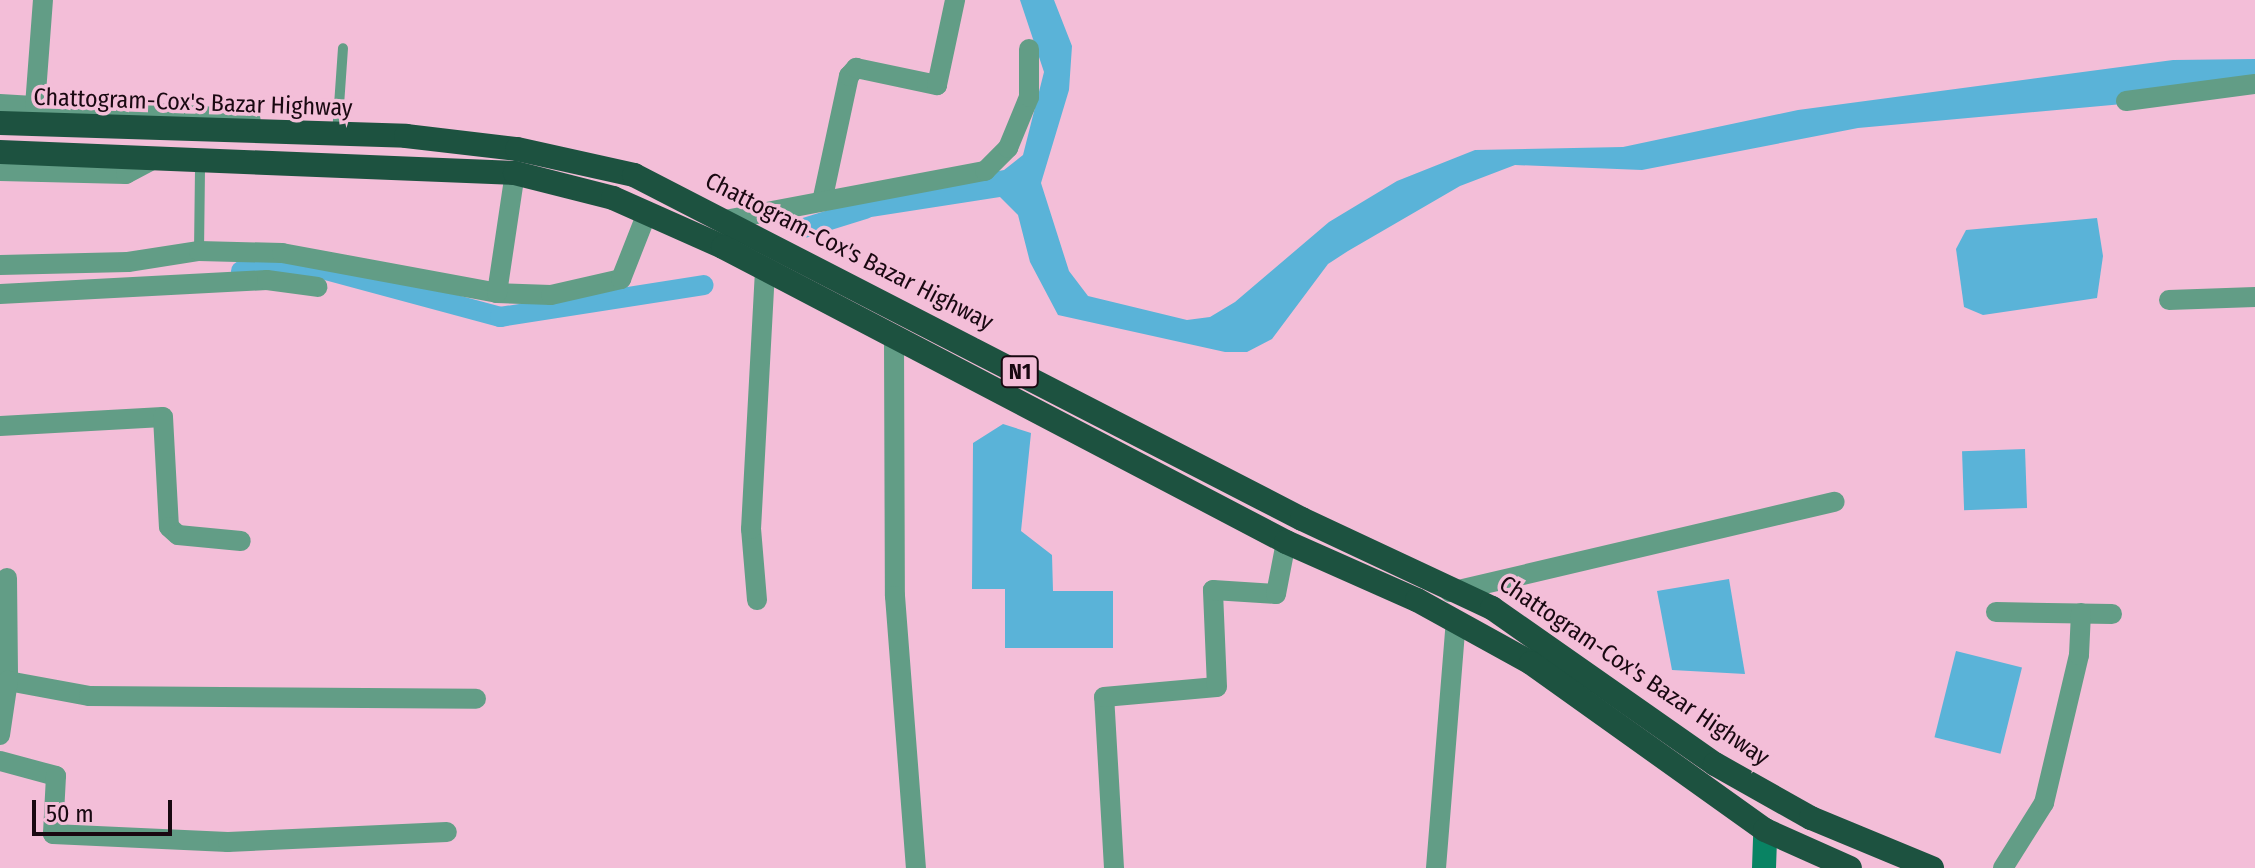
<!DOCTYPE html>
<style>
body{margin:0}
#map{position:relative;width:2255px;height:868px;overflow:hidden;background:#f3bed8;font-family:"Fira Sans Condensed",sans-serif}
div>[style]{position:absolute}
.water>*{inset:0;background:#5ab3d8;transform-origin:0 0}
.canal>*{height:20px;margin:-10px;padding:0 10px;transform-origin:10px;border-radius:10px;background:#5ab3d8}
.lane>*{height:10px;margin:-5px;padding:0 5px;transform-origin:5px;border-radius:5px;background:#629d86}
.street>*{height:20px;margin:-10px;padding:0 10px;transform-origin:10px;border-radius:10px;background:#629d86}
.secondary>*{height:24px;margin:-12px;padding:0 12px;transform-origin:12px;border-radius:12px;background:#098363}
.highway>*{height:24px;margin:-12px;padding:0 12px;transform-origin:12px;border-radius:12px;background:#1d5240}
span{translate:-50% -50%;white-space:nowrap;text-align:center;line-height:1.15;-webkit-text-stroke:7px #f3bed8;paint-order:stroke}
.shield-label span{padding:2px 6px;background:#f3bed8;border:2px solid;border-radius:6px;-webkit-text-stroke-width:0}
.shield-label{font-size:22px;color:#190811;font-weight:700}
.street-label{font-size:24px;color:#190811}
.scale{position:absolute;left:32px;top:800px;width:140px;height:36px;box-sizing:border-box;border:4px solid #190811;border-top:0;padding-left:10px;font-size:24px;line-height:28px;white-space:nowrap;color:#190811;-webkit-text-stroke:6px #f3bed8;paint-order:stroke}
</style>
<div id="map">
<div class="water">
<i style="clip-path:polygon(1020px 0,1054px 0,1072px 46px,1069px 90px,1041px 183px,1069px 271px,1088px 296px,1187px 320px,1210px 317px,1235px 302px,1329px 222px,1397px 181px,1475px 150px,1623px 147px,1798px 110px,2173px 60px,2255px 59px,2255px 92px,1858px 128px,1642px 170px,1515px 165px,1460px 186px,1348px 251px,1328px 264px,1272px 339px,1247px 352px,1225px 352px,1058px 315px,1030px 262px,1018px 215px,1000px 197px,852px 220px,840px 214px,864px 196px,1004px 170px,1023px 155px,1044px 72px)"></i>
<i style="clip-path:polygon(2097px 218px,2103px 256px,2097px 298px,1983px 315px,1964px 307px,1956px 249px,1966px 230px)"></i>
<i style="clip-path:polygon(1003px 424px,1031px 433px,1021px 531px,1052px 555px,1053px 591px,1113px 591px,1113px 648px,1005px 648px,1005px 589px,972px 589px,973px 443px)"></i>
<i style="left:2025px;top:449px;width:59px;height:63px;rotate:88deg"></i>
<i style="clip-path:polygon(1729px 579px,1745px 674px,1672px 670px,1657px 591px)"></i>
<i style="left:1956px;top:651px;width:68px;height:89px;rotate:14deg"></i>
</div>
<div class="canal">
<i style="left:804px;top:228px;width:64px;rotate:-17.3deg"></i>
<i style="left:241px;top:271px;width:74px;rotate:-3.1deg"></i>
<i style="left:315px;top:267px;width:192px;rotate:15.1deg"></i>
<i style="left:500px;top:317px;width:206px;rotate:-8.9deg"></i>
</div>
<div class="lane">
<i style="left:337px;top:134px;width:86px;rotate:-86deg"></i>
<i style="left:199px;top:251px;width:88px;rotate:-89.3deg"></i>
</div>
<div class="street">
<i style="left:2126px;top:101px;width:130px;rotate:-7.5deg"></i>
<i style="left:0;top:104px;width:251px;rotate:3.4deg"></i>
<i style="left:35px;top:106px;width:106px;rotate:-85.7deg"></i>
<i style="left:0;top:171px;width:126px;rotate:1.4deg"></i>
<i style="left:126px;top:174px;width:32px;rotate:-28deg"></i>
<i style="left:823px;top:197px;width:124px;rotate:-77.9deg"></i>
<i style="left:849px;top:76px;width:11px;rotate:-49deg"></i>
<i style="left:856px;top:68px;width:83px;rotate:11.9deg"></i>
<i style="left:937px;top:85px;width:87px;rotate:-78deg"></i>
<i style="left:725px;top:220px;width:265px;rotate:-10.7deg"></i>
<i style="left:985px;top:171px;width:33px;rotate:-45deg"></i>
<i style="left:1008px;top:148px;width:55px;rotate:-67.6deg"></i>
<i style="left:1029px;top:97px;width:48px;rotate:-90deg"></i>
<i style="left:0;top:265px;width:128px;rotate:-1.3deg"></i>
<i style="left:128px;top:262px;width:72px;rotate:-8.8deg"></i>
<i style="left:199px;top:251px;width:83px;rotate:1.4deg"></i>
<i style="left:282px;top:253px;width:219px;rotate:10.5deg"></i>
<i style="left:497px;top:293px;width:54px;rotate:2.1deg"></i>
<i style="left:551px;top:295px;width:72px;rotate:-12.9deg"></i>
<i style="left:621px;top:279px;width:71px;rotate:-68.5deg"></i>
<i style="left:497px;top:293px;width:121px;rotate:-81.5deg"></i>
<i style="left:0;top:294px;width:267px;rotate:-3deg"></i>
<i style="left:267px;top:280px;width:51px;rotate:7.8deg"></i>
<i style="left:2169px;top:300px;width:86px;rotate:-2deg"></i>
<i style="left:894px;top:340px;width:256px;rotate:89.8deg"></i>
<i style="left:895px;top:596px;width:273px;rotate:85.6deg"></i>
<i style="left:0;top:426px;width:163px;rotate:-3.2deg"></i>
<i style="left:163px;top:417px;width:110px;rotate:86.9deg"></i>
<i style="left:169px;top:527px;width:12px;rotate:42deg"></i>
<i style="left:178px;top:535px;width:63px;rotate:5.4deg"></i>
<i style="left:7px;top:578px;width:103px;rotate:89.4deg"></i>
<i style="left:8px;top:681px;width:82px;rotate:10.5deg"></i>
<i style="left:89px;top:696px;width:387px;rotate:0.4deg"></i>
<i style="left:1450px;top:592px;width:395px;rotate:-13.2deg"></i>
<i style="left:757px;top:600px;width:71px;rotate:-94.8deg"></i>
<i style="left:751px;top:529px;width:257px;rotate:-86.9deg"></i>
<i style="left:1996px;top:612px;width:116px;rotate:1deg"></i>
<i style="left:0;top:735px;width:55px;rotate:-81.6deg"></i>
<i style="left:0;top:761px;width:58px;rotate:15deg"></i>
<i style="left:56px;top:776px;width:58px;rotate:93deg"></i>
<i style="left:53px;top:834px;width:175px;rotate:2.6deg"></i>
<i style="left:228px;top:842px;width:219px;rotate:-2.6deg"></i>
<i style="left:1114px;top:868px;width:171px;rotate:-93.3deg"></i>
<i style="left:1104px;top:697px;width:113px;rotate:-5.1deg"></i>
<i style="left:1217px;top:687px;width:97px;rotate:-92.4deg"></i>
<i style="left:1213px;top:590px;width:63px;rotate:3.6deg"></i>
<i style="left:1276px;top:594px;width:53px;rotate:-79.1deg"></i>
<i style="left:1436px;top:868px;width:247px;rotate:-85.4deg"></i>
<i style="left:2003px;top:868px;width:77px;rotate:-57.8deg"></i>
<i style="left:2044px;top:803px;width:152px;rotate:-76.7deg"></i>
<i style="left:2079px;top:655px;width:42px;rotate:-87.3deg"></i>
</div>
<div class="secondary">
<i style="left:1764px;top:868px;width:38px;rotate:-88deg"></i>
</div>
<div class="highway">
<i style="left:0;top:123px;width:406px;rotate:1.8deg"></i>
<i style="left:406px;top:136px;width:112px;rotate:6.7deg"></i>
<i style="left:517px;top:149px;width:120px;rotate:12.5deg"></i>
<i style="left:634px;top:175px;width:751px;rotate:27.25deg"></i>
<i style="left:1302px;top:519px;width:210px;rotate:25.1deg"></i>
<i style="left:1492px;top:608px;width:272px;rotate:35deg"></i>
<i style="left:1715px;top:764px;width:110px;rotate:29.4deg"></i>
<i style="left:1811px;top:818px;width:131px;rotate:22.5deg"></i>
<i style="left:0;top:152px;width:515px;rotate:2.34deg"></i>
<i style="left:515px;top:173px;width:101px;rotate:14.3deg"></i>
<i style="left:613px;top:198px;width:120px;rotate:24deg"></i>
<i style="left:723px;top:247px;width:636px;rotate:27.65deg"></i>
<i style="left:1286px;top:542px;width:143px;rotate:23.9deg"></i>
<i style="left:1417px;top:600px;width:130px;rotate:28.9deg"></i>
<i style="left:1531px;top:663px;width:287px;rotate:35.5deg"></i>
<i style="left:1765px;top:830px;width:93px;rotate:24.1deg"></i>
</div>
<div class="shield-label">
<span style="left:1020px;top:372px">N1</span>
</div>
<div class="street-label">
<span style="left:193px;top:103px;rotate:2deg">Chattogram-Cox's Bazar Highway</span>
<span style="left:849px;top:252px;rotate:27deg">Chattogram-Cox's Bazar Highway</span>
<span style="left:1634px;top:671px;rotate:34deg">Chattogram-Cox's Bazar Highway</span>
</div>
<div class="scale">50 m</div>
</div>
